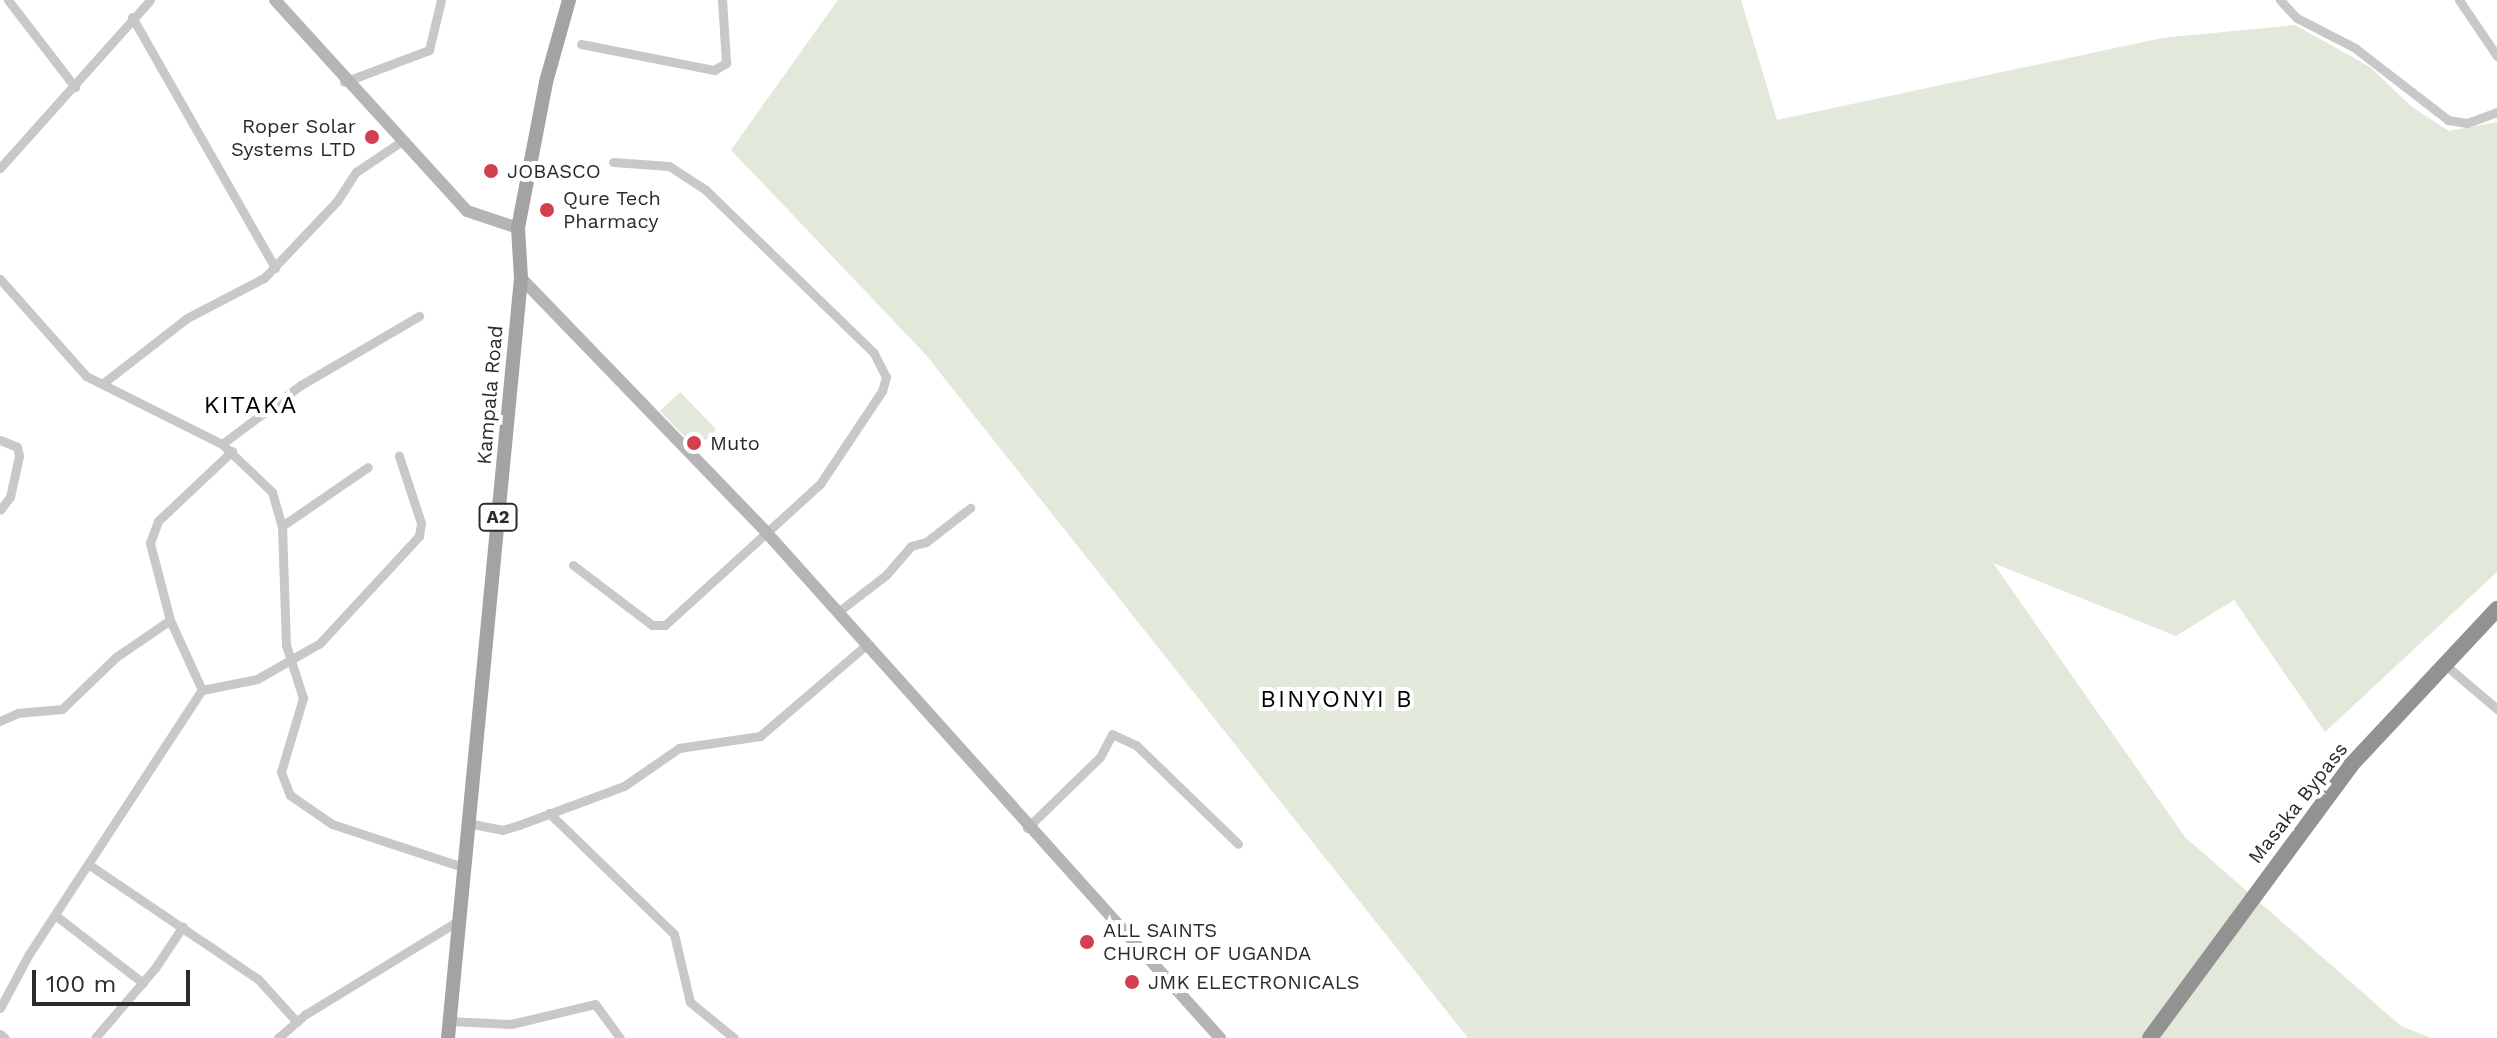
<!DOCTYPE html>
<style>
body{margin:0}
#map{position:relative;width:2497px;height:1038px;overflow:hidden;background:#fff;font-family:"Work Sans",sans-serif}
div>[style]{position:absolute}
.green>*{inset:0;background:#e2e8da}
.street>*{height:9px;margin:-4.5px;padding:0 4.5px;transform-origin:4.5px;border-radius:4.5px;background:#c8c8c8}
.secondary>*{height:12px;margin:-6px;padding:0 6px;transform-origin:6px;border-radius:6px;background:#b5b5b5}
.primary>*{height:14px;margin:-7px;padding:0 7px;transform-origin:7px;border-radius:7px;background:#a3a3a3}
.highway>*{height:16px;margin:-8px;padding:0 8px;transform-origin:8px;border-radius:8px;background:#929292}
.dots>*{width:22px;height:22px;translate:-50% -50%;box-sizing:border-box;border:4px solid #fff;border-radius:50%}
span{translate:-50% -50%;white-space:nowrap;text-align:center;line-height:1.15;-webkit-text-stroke:8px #fff;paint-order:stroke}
.shield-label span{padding:2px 6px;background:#fff;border:2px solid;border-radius:6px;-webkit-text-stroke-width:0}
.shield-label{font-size:18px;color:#2b2b2b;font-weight:700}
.poi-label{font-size:20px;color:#2b2b2b}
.right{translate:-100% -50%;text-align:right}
.left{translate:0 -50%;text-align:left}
.street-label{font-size:20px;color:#2b2b2b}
.quarter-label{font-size:24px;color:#000;letter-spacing:2px}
.scale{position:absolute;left:32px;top:970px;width:158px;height:36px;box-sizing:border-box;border:4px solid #2b2b2b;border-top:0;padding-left:10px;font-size:24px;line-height:28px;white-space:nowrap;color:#2b2b2b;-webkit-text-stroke:6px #fff;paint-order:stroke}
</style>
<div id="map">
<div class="green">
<i style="clip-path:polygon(838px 0,1741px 0,1777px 120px,2162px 38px,2295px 25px,2370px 67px,2412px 107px,2449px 131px,2497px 122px,2497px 572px,2325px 732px,2234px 600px,2176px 636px,1993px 563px,2185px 837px,2401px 1026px,2431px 1038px,1468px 1038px,926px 355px,731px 150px)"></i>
<i style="clip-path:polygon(680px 392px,716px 429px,702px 444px,693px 435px,688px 440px,660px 411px)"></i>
</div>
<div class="street">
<i style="left:8px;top:0;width:110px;rotate:52.4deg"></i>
<i style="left:2280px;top:0;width:25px;rotate:47deg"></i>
<i style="left:2297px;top:18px;width:65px;rotate:27.3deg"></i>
<i style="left:2355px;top:48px;width:118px;rotate:37.7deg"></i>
<i style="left:2448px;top:120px;width:19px;rotate:9deg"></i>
<i style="left:2467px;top:123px;width:32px;rotate:-20deg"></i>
<i style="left:2459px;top:0;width:68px;rotate:55.8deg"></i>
<i style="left:132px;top:17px;width:289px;rotate:60.3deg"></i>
<i style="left:581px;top:44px;width:136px;rotate:11.1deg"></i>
<i style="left:714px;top:70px;width:14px;rotate:-30deg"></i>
<i style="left:726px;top:63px;width:63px;rotate:-93.6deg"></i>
<i style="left:344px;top:82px;width:91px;rotate:-20.6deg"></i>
<i style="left:429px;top:50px;width:51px;rotate:-76.5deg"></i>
<i style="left:0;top:168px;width:225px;rotate:-48.2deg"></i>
<i style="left:0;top:279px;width:130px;rotate:48.4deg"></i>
<i style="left:86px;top:376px;width:152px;rotate:26.6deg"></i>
<i style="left:222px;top:444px;width:69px;rotate:43.8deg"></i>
<i style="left:272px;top:492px;width:35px;rotate:74deg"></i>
<i style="left:282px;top:526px;width:119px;rotate:88.1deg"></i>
<i style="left:286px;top:645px;width:56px;rotate:72.2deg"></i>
<i style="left:303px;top:698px;width:77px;rotate:106.6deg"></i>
<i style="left:281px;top:772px;width:25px;rotate:69deg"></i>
<i style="left:290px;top:795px;width:51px;rotate:34.6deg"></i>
<i style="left:332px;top:824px;width:138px;rotate:18.2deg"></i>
<i style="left:102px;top:384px;width:108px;rotate:-37.8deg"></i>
<i style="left:187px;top:318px;width:87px;rotate:-27.5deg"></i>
<i style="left:264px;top:278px;width:106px;rotate:-46.5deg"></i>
<i style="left:337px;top:201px;width:35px;rotate:-57deg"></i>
<i style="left:356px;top:172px;width:55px;rotate:-34deg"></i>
<i style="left:0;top:440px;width:18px;rotate:22deg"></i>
<i style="left:17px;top:447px;width:9px;rotate:77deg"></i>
<i style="left:19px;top:456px;width:42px;rotate:102.4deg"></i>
<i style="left:10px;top:497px;width:16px;rotate:128deg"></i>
<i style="left:222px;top:444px;width:99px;rotate:-36.8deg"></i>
<i style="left:301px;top:385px;width:137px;rotate:-30.3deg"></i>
<i style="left:282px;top:526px;width:104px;rotate:-34.5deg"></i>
<i style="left:573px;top:565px;width:99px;rotate:37.2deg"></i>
<i style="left:652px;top:625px;width:13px"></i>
<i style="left:665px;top:625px;width:210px;rotate:-42.3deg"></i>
<i style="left:820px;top:484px;width:112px;rotate:-56.3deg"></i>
<i style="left:882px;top:391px;width:15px;rotate:-74deg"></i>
<i style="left:886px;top:377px;width:27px;rotate:-117deg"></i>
<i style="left:874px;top:353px;width:234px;rotate:-135.9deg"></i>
<i style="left:706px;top:190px;width:44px;rotate:-147deg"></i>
<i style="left:669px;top:166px;width:56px;rotate:-175.9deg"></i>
<i style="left:838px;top:612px;width:61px;rotate:-37.6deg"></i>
<i style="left:886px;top:575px;width:38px;rotate:-49deg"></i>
<i style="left:911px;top:546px;width:16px;rotate:-15deg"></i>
<i style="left:926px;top:542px;width:56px;rotate:-37.7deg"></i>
<i style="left:2443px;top:663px;width:71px;rotate:40.4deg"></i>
<i style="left:202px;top:690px;width:56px;rotate:-11.3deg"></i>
<i style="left:257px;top:679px;width:73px;rotate:-29.7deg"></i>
<i style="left:320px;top:643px;width:146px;rotate:-47.2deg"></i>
<i style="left:419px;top:536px;width:13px;rotate:-81deg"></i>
<i style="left:421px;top:523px;width:71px;rotate:-108.2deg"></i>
<i style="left:0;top:721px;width:20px;rotate:-24deg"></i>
<i style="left:18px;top:713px;width:44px;rotate:-5.2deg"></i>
<i style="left:62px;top:709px;width:75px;rotate:-43.9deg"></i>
<i style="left:116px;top:657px;width:65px;rotate:-34.4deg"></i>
<i style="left:549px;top:813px;width:174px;rotate:44.1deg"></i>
<i style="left:674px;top:934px;width:70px;rotate:76.8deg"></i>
<i style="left:690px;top:1002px;width:57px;rotate:39.3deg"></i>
<i style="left:467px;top:823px;width:36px;rotate:11deg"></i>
<i style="left:502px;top:830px;width:18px;rotate:-16deg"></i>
<i style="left:519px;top:825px;width:112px;rotate:-20.4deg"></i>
<i style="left:624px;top:786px;width:67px;rotate:-34.6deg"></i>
<i style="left:679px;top:748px;width:82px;rotate:-8.4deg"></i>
<i style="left:760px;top:736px;width:140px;rotate:-40.6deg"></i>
<i style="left:1027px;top:828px;width:102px;rotate:-44.2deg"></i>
<i style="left:1100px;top:757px;width:26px;rotate:-62deg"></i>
<i style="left:1112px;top:734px;width:26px;rotate:25deg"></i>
<i style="left:1136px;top:745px;width:142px;rotate:44.1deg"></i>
<i style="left:88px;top:864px;width:205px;rotate:34.1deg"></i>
<i style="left:258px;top:979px;width:58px;rotate:47.8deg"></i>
<i style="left:55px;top:915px;width:111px;rotate:37.7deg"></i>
<i style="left:0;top:1008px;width:61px;rotate:-61.8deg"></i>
<i style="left:29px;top:954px;width:316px;rotate:-56.8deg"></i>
<i style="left:202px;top:690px;width:77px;rotate:-114.6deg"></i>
<i style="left:170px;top:620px;width:80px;rotate:-104.6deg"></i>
<i style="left:150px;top:543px;width:23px;rotate:-70deg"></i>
<i style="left:158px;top:521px;width:102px;rotate:-43.4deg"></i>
<i style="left:449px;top:1021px;width:62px;rotate:2.8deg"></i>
<i style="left:511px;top:1024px;width:86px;rotate:-13.4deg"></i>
<i style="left:595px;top:1004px;width:42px;rotate:53.7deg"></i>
<i style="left:0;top:1034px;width:6px;rotate:39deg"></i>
<i style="left:95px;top:1038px;width:92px;rotate:-49.4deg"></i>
<i style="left:155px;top:968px;width:50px;rotate:-56.3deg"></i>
<i style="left:278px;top:1038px;width:37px;rotate:-41deg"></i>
<i style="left:306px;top:1014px;width:176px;rotate:-31.5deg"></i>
</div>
<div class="secondary">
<i style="left:275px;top:0;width:285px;rotate:47.7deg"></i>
<i style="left:467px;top:211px;width:54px;rotate:18.4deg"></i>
<i style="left:521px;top:278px;width:353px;rotate:46deg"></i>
<i style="left:766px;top:532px;width:680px;rotate:48.1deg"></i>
</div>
<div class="primary">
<i style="left:448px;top:1038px;width:763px;rotate:-84.51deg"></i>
<i style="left:521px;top:278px;width:50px;rotate:-93.4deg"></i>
<i style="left:518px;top:228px;width:149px;rotate:-79.1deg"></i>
<i style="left:546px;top:82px;width:85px;rotate:-74.3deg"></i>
</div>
<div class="highway">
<i style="left:2150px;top:1038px;width:339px;rotate:-53.6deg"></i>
<i style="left:2351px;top:765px;width:214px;rotate:-46.9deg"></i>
</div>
<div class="dots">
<i style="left:372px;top:137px;background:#d13f51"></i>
<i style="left:491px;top:171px;background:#d13f51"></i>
<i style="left:547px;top:210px;background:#d13f51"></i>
<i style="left:694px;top:443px;background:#d13f51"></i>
<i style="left:1087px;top:942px;background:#d13f51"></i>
<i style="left:1132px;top:982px;background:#d13f51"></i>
</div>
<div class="shield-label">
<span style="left:498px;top:517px">A2</span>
</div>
<div class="poi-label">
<span class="right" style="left:356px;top:138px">Roper Solar<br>Systems LTD</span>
<span class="left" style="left:507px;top:171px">JOBASCO</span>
<span class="left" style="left:563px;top:210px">Qure Tech<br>Pharmacy</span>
<span class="left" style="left:710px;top:443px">Muto</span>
<span class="left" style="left:1103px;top:942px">ALL SAINTS<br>CHURCH OF UGANDA</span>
<span class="left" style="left:1148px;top:982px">JMK ELECTRONICALS</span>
</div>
<div class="street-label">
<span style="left:490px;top:395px;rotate:-85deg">Kampala Road</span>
<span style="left:2298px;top:803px;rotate:-52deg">Masaka Bypass</span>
</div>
<div class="quarter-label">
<span style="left:251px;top:406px">KITAKA</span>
<span style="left:1337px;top:700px">BINYONYI B</span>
</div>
<div class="scale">100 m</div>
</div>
